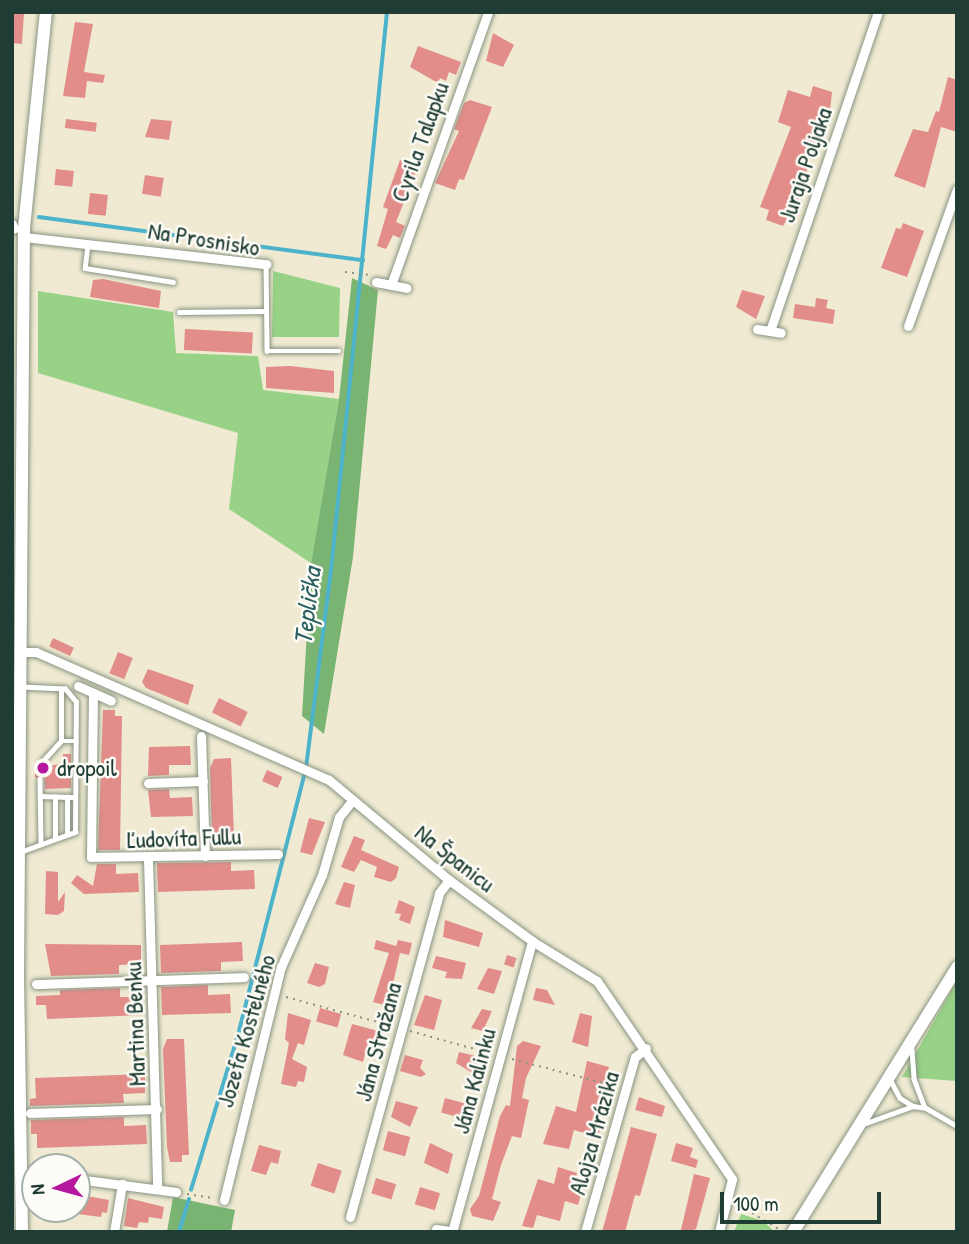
<!DOCTYPE html>
<meta charset="utf-8">
<style>
body{margin:0}
#map{position:relative;width:969px;height:1244px;overflow:hidden;background:#efead1;font-family:"Patrick Hand",sans-serif}
div>[style]{position:absolute}
.green>*{inset:0;background:#97d286}
.forest>*{inset:0;background:#79b473}
.stream>*{height:3.5px;margin:-1.75px;padding:0 1.75px;transform-origin:1.75px;border-radius:1.75px;background:#4cb3cb}
.building>*{inset:0;background:#e28d8a;transform-origin:0 0}
.path>*{height:2px;margin-top:-1px;transform-origin:0;background:repeating-linear-gradient(90deg,#879482 0 2px,transparent 0 7px)}
.roads{filter:drop-shadow(0 0 2px #879482) drop-shadow(0 0 2px #879482)}
.service>*{height:4.5px;margin:-2.25px;padding:0 2.25px;transform-origin:2.25px;border-radius:2.25px;background:#fff}
.minor>*{height:9px;margin:-4.5px;padding:0 4.5px;transform-origin:4.5px;border-radius:4.5px;background:#fff}
.secondary>*{height:12px;margin:-6px;padding:0 6px;transform-origin:6px;border-radius:6px;background:#fff}
.dots>*{width:19px;height:19px;translate:-50% -50%;box-sizing:border-box;border:4px solid #fdfcf7;border-radius:50%}
span{translate:-50% -50%;white-space:nowrap;text-align:center;line-height:1.15;-webkit-text-stroke:5px #fdfcf7;paint-order:stroke}
.street-label{font-size:24px;color:#1f3d34}
.poi-label{font-size:24px;color:#1f3d34}
.left{translate:0 -50%;text-align:left}
.water-label{font-size:26px;color:#2c6061;font-style:italic}
.frame{position:absolute;inset:0;border:14px solid #1f3d34;pointer-events:none}
.north{position:absolute;left:21px;top:1153px;width:70px;height:70px;box-sizing:border-box;background:#fdfcf7;border:2px solid #a4b0a9;border-radius:50%;rotate:265deg;font-size:19px;font-weight:700;line-height:28px;text-align:center;color:#1f3d34}
.north::after{content:'';display:block;margin:auto;width:24px;height:32px;background:#b5179e;clip-path:polygon(50% 0,100% 100%,50% 72%,0 100%)}
.scale{position:absolute;left:720px;top:1192px;width:161px;height:32px;box-sizing:border-box;border:4px solid #1f3d34;border-top:0;padding-left:9px;font-size:21px;line-height:24px;white-space:nowrap;color:#1f3d34;-webkit-text-stroke:5px #fdfcf7;paint-order:stroke}
</style>
<div id="map">
<div class="green">
<i style="clip-path:polygon(273px 271px,340px 288px,339px 337px,272px 337px)"></i>
<i style="clip-path:polygon(38px 291px,173px 312px,176px 353px,258px 356px,263px 390px,339px 399px,311px 563px,229px 509px,238px 433px,38px 373px)"></i>
<i style="clip-path:polygon(957px 981px,957px 1081px,902px 1077px)"></i>
<i style="clip-path:polygon(741px 1214px,763px 1221px,775px 1232px,734px 1232px)"></i>
</div>
<div class="forest">
<i style="clip-path:polygon(352px 278px,378px 290px,353px 557px,324px 734px,302px 716px,311px 563px,339px 399px)"></i>
<i style="clip-path:polygon(173px 1197px,235px 1210px,231px 1232px,167px 1232px)"></i>
</div>
<div class="stream">
<i style="left:39px;top:217px;width:327px;rotate:7.6deg"></i>
<i style="left:191px;top:1190px;width:158px;rotate:-73.1deg"></i>
<i style="left:237px;top:1039px;width:280px;rotate:-75.7deg"></i>
<i style="left:306px;top:768px;width:199px;rotate:-82.8deg"></i>
<i style="left:331px;top:571px;width:562px;rotate:-84.28deg"></i>
<i style="left:179px;top:1232px;width:34px;rotate:-73deg"></i>
</div>
<div class="building">
<i style="clip-path:polygon(12px 12px,24px 12px,22px 44px,12px 43px)"></i>
<i style="clip-path:polygon(75px 22px,93px 24px,84px 72px,105px 75px,103px 83px,87px 81px,85px 98px,63px 96px)"></i>
<i style="clip-path:polygon(493px 33px,514px 45px,503px 67px,486px 61px)"></i>
<i style="clip-path:polygon(418px 46px,461px 62px,456px 75px,449px 72px,446px 81px,440px 78px,438px 83px,410px 67px)"></i>
<i style="clip-path:polygon(948px 77px,957px 80px,957px 132px,941px 127px,925px 188px,894px 176px,913px 129px,928px 132px,936px 111px,939px 112px)"></i>
<i style="clip-path:polygon(813px 86px,832px 92px,830px 110px,825px 124px,820px 123px,800px 196px,783px 226px,766px 220px,769px 210px,760px 207px,791px 127px,778px 122px,788px 90px,810px 97px)"></i>
<i style="clip-path:polygon(470px 100px,492px 107px,464px 180px,459px 179px,455px 190px,435px 183px,459px 131px,454px 129px,464px 103px)"></i>
<i style="left:66px;top:119px;width:31px;height:9px;rotate:7deg"></i>
<i style="clip-path:polygon(151px 119px,172px 121px,169px 140px,145px 137px)"></i>
<i style="clip-path:polygon(400px 160px,418px 167px,396px 222px,405px 226px,400px 238px,393px 235px,386px 249px,377px 246px,388px 209px,383px 207px)"></i>
<i style="left:56px;top:169px;width:18px;height:16px;rotate:6deg"></i>
<i style="left:145px;top:175px;width:19px;height:19px;rotate:9deg"></i>
<i style="left:90px;top:193px;width:18px;height:21px;rotate:6deg"></i>
<i style="clip-path:polygon(903px 223px,924px 231px,907px 277px,881px 268px,896px 228px,901px 229px)"></i>
<i style="clip-path:polygon(103px 279px,161px 291px,159px 308px,90px 297px,93px 280px)"></i>
<i style="clip-path:polygon(742px 290px,765px 296px,756px 319px,736px 307px)"></i>
<i style="clip-path:polygon(816px 298px,828px 300px,826px 308px,835px 310px,833px 324px,793px 318px,795px 304px,815px 307px)"></i>
<i style="left:185px;top:329px;width:68px;height:21px;rotate:3deg"></i>
<i style="clip-path:polygon(290px 366px,334px 371px,334px 393px,266px 388px,266px 367px)"></i>
<i style="left:53px;top:638px;width:23px;height:9px;rotate:25deg"></i>
<i style="left:118px;top:652px;width:16px;height:23px;rotate:22deg"></i>
<i style="clip-path:polygon(148px 669px,194px 685px,188px 705px,146px 688px,142px 682px)"></i>
<i style="left:219px;top:698px;width:32px;height:16px;rotate:26deg"></i>
<i style="clip-path:polygon(103px 710px,115px 710px,115px 716px,122px 716px,120px 850px,98px 850px)"></i>
<i style="clip-path:polygon(190px 746px,191px 765px,169px 765px,169px 775px,148px 776px,149px 747px)"></i>
<i style="clip-path:polygon(63px 754px,71px 754px,71px 788px,45px 789px,44px 776px,35px 778px,35px 762px,41px 768px,63px 763px)"></i>
<i style="clip-path:polygon(231px 758px,234px 836px,212px 837px,210px 768px,214px 759px)"></i>
<i style="left:267px;top:770px;width:17px;height:12px;rotate:24deg"></i>
<i style="clip-path:polygon(169px 789px,170px 798px,192px 797px,193px 816px,151px 817px,148px 790px)"></i>
<i style="clip-path:polygon(309px 818px,325px 822px,312px 855px,300px 852px)"></i>
<i style="clip-path:polygon(354px 836px,365px 840px,361px 850px,399px 867px,396px 878px,391px 882px,374px 877px,377px 867px,361px 860px,354px 872px,341px 867px)"></i>
<i style="clip-path:polygon(231px 862px,231px 871px,254px 870px,255px 889px,158px 892px,157px 863px)"></i>
<i style="clip-path:polygon(97px 864px,116px 864px,116px 874px,138px 873px,139px 892px,84px 894px,71px 883px,77px 875px,93px 886px)"></i>
<i style="clip-path:polygon(46px 871px,58px 872px,58px 902px,65px 892px,64px 911px,58px 915px,45px 914px)"></i>
<i style="clip-path:polygon(344px 882px,355px 885px,350px 908px,335px 904px)"></i>
<i style="clip-path:polygon(399px 900px,415px 907px,410px 924px,399px 920px,401px 914px,395px 913px)"></i>
<i style="clip-path:polygon(445px 920px,483px 933px,479px 947px,443px 937px)"></i>
<i style="clip-path:polygon(376px 940px,396px 946px,398px 940px,412px 943px,409px 955px,400px 953px,388px 1006px,373px 1002px,389px 953px,374px 949px)"></i>
<i style="clip-path:polygon(242px 942px,243px 961px,221px 962px,221px 971px,161px 973px,160px 945px)"></i>
<i style="clip-path:polygon(45px 944px,141px 945px,141px 964px,119px 965px,119px 974px,51px 976px)"></i>
<i style="left:507px;top:955px;width:10px;height:10px;rotate:17deg"></i>
<i style="clip-path:polygon(436px 956px,466px 963px,462px 979px,445px 978px,447px 972px,432px 968px)"></i>
<i style="clip-path:polygon(315px 963px,329px 967px,325px 984px,319px 987px,307px 983px)"></i>
<i style="clip-path:polygon(488px 968px,502px 971px,494px 994px,477px 989px)"></i>
<i style="clip-path:polygon(208px 985px,208px 995px,230px 994px,231px 1013px,162px 1015px,161px 987px)"></i>
<i style="clip-path:polygon(120px 988px,120px 997px,142px 997px,143px 1015px,47px 1019px,46px 1005px,36px 1005px,36px 996px,60px 995px,60px 990px)"></i>
<i style="clip-path:polygon(536px 988px,547px 990px,555px 1005px,533px 1000px)"></i>
<i style="clip-path:polygon(425px 995px,442px 1000px,434px 1030px,414px 1025px)"></i>
<i style="left:320px;top:1008px;width:22px;height:14px;rotate:16deg"></i>
<i style="clip-path:polygon(482px 1009px,492px 1011px,483px 1031px,471px 1028px)"></i>
<i style="clip-path:polygon(288px 1013px,311px 1020px,304px 1045px,298px 1043px,292px 1059px,307px 1067px,304px 1082px,298px 1081px,296px 1087px,281px 1084px,289px 1043px,285px 1039px)"></i>
<i style="clip-path:polygon(580px 1013px,592px 1016px,588px 1047px,572px 1042px)"></i>
<i style="clip-path:polygon(352px 1024px,382px 1032px,379px 1043px,369px 1040px,363px 1062px,343px 1055px)"></i>
<i style="clip-path:polygon(167px 1039px,184px 1039px,189px 1155px,182px 1155px,182px 1162px,170px 1162px,167px 1147px,163px 1049px)"></i>
<i style="clip-path:polygon(523px 1041px,541px 1046px,526px 1078px,522px 1098px,529px 1100px,521px 1138px,512px 1136px,501px 1165px,492px 1199px,501px 1202px,493px 1221px,472px 1216px,470px 1209px,479px 1196px,500px 1116px,506px 1105px,510px 1106px,517px 1046px)"></i>
<i style="clip-path:polygon(459px 1052px,480px 1057px,474px 1074px,456px 1063px)"></i>
<i style="clip-path:polygon(405px 1055px,423px 1060px,420px 1068px,426px 1074px,421px 1077px,400px 1071px)"></i>
<i style="clip-path:polygon(587px 1061px,609px 1067px,594px 1124px,601px 1126px,598px 1137px,574px 1130px,569px 1149px,543px 1144px,556px 1106px,576px 1112px)"></i>
<i style="clip-path:polygon(145px 1074px,145px 1093px,123px 1094px,124px 1103px,30px 1106px,30px 1099px,36px 1098px,35px 1078px)"></i>
<i style="left:232px;top:1084px;width:9px;height:12px;rotate:18deg"></i>
<i style="clip-path:polygon(639px 1097px,665px 1106px,662px 1117px,635px 1110px)"></i>
<i style="left:445px;top:1098px;width:23px;height:15px;rotate:15deg"></i>
<i style="clip-path:polygon(396px 1101px,418px 1107px,410px 1127px,391px 1117px)"></i>
<i style="clip-path:polygon(124px 1117px,124px 1126px,146px 1125px,147px 1144px,37px 1148px,37px 1134px,31px 1134px,31px 1120px)"></i>
<i style="clip-path:polygon(631px 1127px,657px 1134px,640px 1196px,635px 1195px,625px 1232px,602px 1232px)"></i>
<i style="left:388px;top:1131px;width:23px;height:20px;rotate:15deg"></i>
<i style="clip-path:polygon(430px 1143px,453px 1154px,448px 1174px,424px 1163px)"></i>
<i style="clip-path:polygon(676px 1143px,693px 1148px,690px 1157px,698px 1160px,696px 1168px,671px 1161px)"></i>
<i style="clip-path:polygon(259px 1145px,281px 1151px,278px 1164px,271px 1162px,266px 1175px,251px 1171px)"></i>
<i style="left:318px;top:1163px;width:25px;height:24px;rotate:18deg"></i>
<i style="clip-path:polygon(558px 1167px,577px 1173px,573px 1189px,582px 1191px,578px 1205px,565px 1201px,560px 1221px,537px 1215px,533px 1228px,522px 1226px,538px 1179px,554px 1184px)"></i>
<i style="clip-path:polygon(694px 1174px,710px 1178px,696px 1229px,688px 1232px,681px 1230px)"></i>
<i style="left:376px;top:1178px;width:21px;height:16px;rotate:17deg"></i>
<i style="left:420px;top:1187px;width:21px;height:18px;rotate:17deg"></i>
<i style="clip-path:polygon(81px 1195px,109px 1200px,107px 1213px,102px 1212px,101px 1217px,77px 1214px)"></i>
<i style="clip-path:polygon(128px 1198px,164px 1207px,162px 1219px,149px 1217px,148px 1223px,139px 1222px,137px 1228px,124px 1226px)"></i>
</div>
<div class="path">
<i style="left:345px;top:272px;width:23px;rotate:7deg"></i>
<i style="left:286px;top:997px;width:110px;rotate:15.3deg"></i>
<i style="left:410px;top:1031px;width:82px;rotate:15.6deg"></i>
<i style="left:512px;top:1059px;width:106px;rotate:14.8deg"></i>
<i style="left:187px;top:1194px;width:26px;rotate:9deg"></i>
<i style="left:739px;top:1196px;width:21px;rotate:53deg"></i>
<i style="left:752px;top:1213px;width:35px;rotate:31deg"></i>
</div>
<div class="roads">
<div class="service">
<i style="left:88px;top:245px;width:23px;rotate:97deg"></i>
<i style="left:85px;top:268px;width:89px;rotate:9deg"></i>
<i style="left:266px;top:264px;width:87px;rotate:89.3deg"></i>
<i style="left:267px;top:351px;width:72px"></i>
<i style="left:179px;top:312px;width:87px;rotate:-0.7deg"></i>
<i style="left:61px;top:741px;width:15px"></i>
<i style="left:41px;top:763px;width:30px;rotate:-48deg"></i>
<i style="left:61px;top:741px;width:52px;rotate:-90deg"></i>
<i style="left:40px;top:779px;width:65px;rotate:89.1deg"></i>
<i style="left:40px;top:796px;width:35px;rotate:2deg"></i>
<i style="left:67px;top:835px;width:38px;rotate:-90deg"></i>
<i style="left:55px;top:839px;width:42px;rotate:-90deg"></i>
<i style="left:20px;top:852px;width:59px;rotate:-20deg"></i>
<i style="left:75px;top:832px;width:130px;rotate:-89.6deg"></i>
<i style="left:76px;top:702px;width:17px;rotate:-130deg"></i>
<i style="left:65px;top:689px;width:44px;rotate:-177.4deg"></i>
<i style="left:912px;top:1049px;width:30px;rotate:86deg"></i>
<i style="left:914px;top:1079px;width:30px;rotate:69deg"></i>
<i style="left:891px;top:1081px;width:19px;rotate:62deg"></i>
<i style="left:900px;top:1098px;width:15px;rotate:32deg"></i>
<i style="left:913px;top:1106px;width:13px;rotate:9deg"></i>
<i style="left:926px;top:1108px;width:36px;rotate:30deg"></i>
<i style="left:866px;top:1123px;width:50px;rotate:-19.9deg"></i>
</div>
<div class="minor">
<i style="left:12px;top:224px;width:5px;rotate:68deg"></i>
<i style="left:24px;top:237px;width:244px;rotate:6.4deg"></i>
<i style="left:376px;top:282px;width:31px;rotate:11deg"></i>
<i style="left:391px;top:285px;width:290px;rotate:-70.4deg"></i>
<i style="left:908px;top:326px;width:145px;rotate:-70.3deg"></i>
<i style="left:757px;top:329px;width:24px;rotate:9deg"></i>
<i style="left:770px;top:331px;width:337px;rotate:-71.3deg"></i>
<i style="left:21px;top:652px;width:15px"></i>
<i style="left:36px;top:652px;width:320px;rotate:23.6deg"></i>
<i style="left:329px;top:780px;width:156px;rotate:39.8deg"></i>
<i style="left:449px;top:880px;width:103px;rotate:36.3deg"></i>
<i style="left:532px;top:941px;width:76px;rotate:31.6deg"></i>
<i style="left:597px;top:981px;width:240px;rotate:55.7deg"></i>
<i style="left:732px;top:1179px;width:55px;rotate:103.8deg"></i>
<i style="left:78px;top:686px;width:36px;rotate:24deg"></i>
<i style="left:93px;top:693px;width:164px;rotate:90.7deg"></i>
<i style="left:91px;top:857px;width:187px;rotate:-0.9deg"></i>
<i style="left:201px;top:736px;width:120px;rotate:88.1deg"></i>
<i style="left:148px;top:783px;width:55px;rotate:-2.1deg"></i>
<i style="left:148px;top:858px;width:331px;rotate:88.4deg"></i>
<i style="left:36px;top:984px;width:208px;rotate:-1.9deg"></i>
<i style="left:30px;top:1113px;width:127px;rotate:-1.8deg"></i>
<i style="left:19px;top:1172px;width:16px;rotate:7deg"></i>
<i style="left:77px;top:1179px;width:100px;rotate:7.5deg"></i>
<i style="left:224px;top:1200px;width:240px;rotate:-76.3deg"></i>
<i style="left:281px;top:967px;width:101px;rotate:-66deg"></i>
<i style="left:322px;top:875px;width:60px;rotate:-73.7deg"></i>
<i style="left:339px;top:817px;width:22px;rotate:-51deg"></i>
<i style="left:350px;top:1217px;width:336px;rotate:-74.6deg"></i>
<i style="left:439px;top:893px;width:16px;rotate:-52deg"></i>
<i style="left:436px;top:1229px;width:18px;rotate:9deg"></i>
<i style="left:114px;top:1232px;width:49px;rotate:-80.5deg"></i>
<i style="left:452px;top:1232px;width:302px;rotate:-74.6deg"></i>
<i style="left:585px;top:1232px;width:182px;rotate:-74.1deg"></i>
<i style="left:635px;top:1057px;width:14px;rotate:-39deg"></i>
</div>
<div class="secondary">
<i style="left:22px;top:1232px;width:259px;rotate:-90.9deg"></i>
<i style="left:18px;top:973px;width:745px;rotate:-89.54deg"></i>
<i style="left:24px;top:228px;width:217px;rotate:-84.2deg"></i>
<i style="left:793px;top:1232px;width:312px;rotate:-58.2deg"></i>
</div>
</div>
<div class="dots">
<i style="left:43px;top:768px;background:#b5179e"></i>
</div>
<div class="street-label">
<span style="left:420px;top:142px;rotate:-70deg">Cyrila Talapku</span>
<span style="left:805px;top:165px;rotate:-71deg">Juraja Poljaka</span>
<span style="left:204px;top:239px;rotate:9deg">Na Prosnisko</span>
<span style="left:184px;top:838px;rotate:-2deg">Ľudovíta Fullu</span>
<span style="left:455px;top:858px;rotate:38deg">Na Španicu</span>
<span style="left:135px;top:1024px;rotate:-92deg">Martina Benku</span>
<span style="left:246px;top:1031px;rotate:-74deg">Jozefa Kostelného</span>
<span style="left:378px;top:1042px;rotate:-75deg">Jána Stražana</span>
<span style="left:474px;top:1081px;rotate:-75deg">Jána Kalinku</span>
<span style="left:594px;top:1133px;rotate:-74deg">Alojza Mrázika</span>
</div>
<div class="poi-label">
<span class="left" style="left:57px;top:768px">dropoil</span>
</div>
<div class="water-label">
<span style="left:307px;top:606px;rotate:-83deg">Teplička</span>
</div>
<div class="frame"></div>
<div class="north">N</div>
<div class="scale">100 m</div>
</div>
